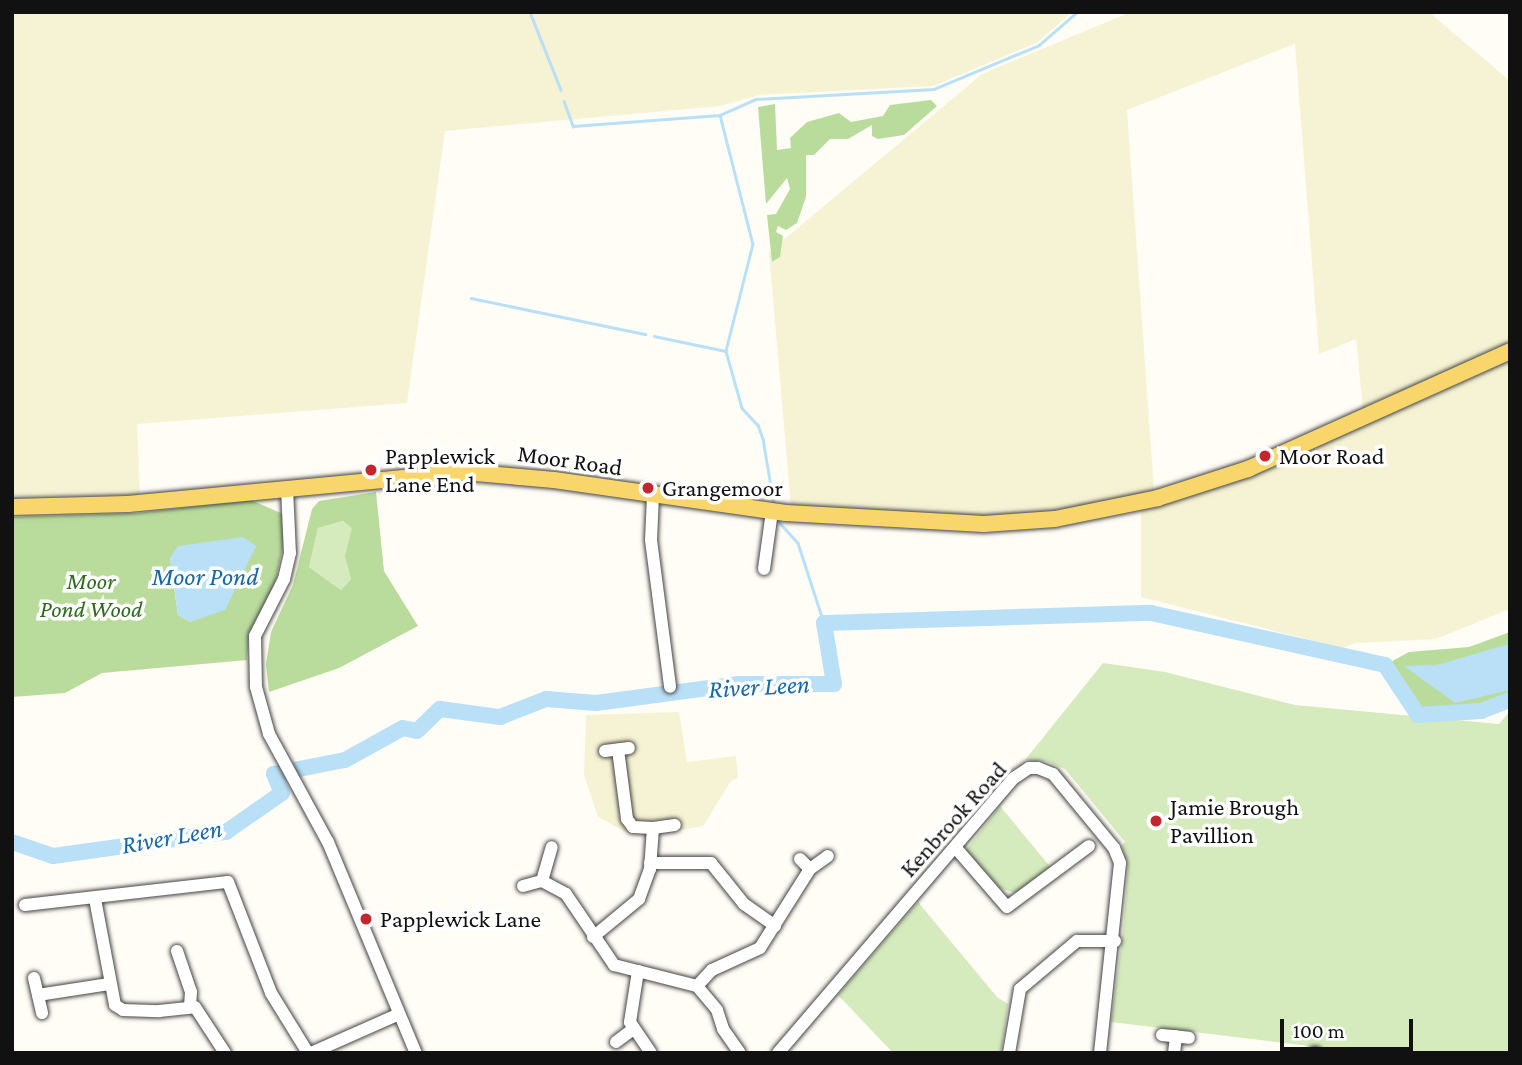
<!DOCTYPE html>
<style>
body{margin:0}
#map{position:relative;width:1522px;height:1065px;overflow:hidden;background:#fffdf5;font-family:"Crimson Pro",serif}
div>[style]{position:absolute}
.farmland>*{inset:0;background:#f6f3d4}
.green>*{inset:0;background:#d5ebbd}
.forest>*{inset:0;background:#b9dc9c}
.water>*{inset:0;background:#b9e0f7}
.stream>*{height:2.5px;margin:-1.25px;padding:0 1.25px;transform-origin:1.25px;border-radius:1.25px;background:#b9e0f7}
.river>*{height:16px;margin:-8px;padding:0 8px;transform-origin:8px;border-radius:8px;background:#b9e0f7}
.roads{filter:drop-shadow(0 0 2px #444) drop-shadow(0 0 2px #444)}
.minor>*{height:12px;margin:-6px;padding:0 6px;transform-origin:6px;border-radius:6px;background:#fff}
.major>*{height:16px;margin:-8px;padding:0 8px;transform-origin:8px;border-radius:8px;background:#f9d66b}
.dots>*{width:19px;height:19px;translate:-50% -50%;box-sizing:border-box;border:4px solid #fff;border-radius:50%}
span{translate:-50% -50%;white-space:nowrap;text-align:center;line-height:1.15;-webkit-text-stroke:7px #fff;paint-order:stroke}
.poi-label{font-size:24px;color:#111}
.left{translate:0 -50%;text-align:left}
.street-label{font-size:24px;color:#111}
.park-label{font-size:24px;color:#2f6b1f;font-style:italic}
.water-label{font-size:26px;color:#1768a6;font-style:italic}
.frame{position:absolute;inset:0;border:14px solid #111;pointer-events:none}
.scale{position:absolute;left:1280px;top:1019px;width:133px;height:32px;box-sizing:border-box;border:4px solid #111;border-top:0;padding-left:9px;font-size:21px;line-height:24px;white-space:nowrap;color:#111;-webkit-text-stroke:5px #fff;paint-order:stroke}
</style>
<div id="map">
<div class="farmland">
<i style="clip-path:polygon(12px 12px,1072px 12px,1038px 42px,933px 86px,759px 95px,720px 106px,445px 131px,407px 403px,137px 424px,140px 495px,12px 496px)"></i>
<i style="clip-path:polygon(1131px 12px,1429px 12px,1510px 81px,1510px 342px,1363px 410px,1356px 339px,1319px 354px,1295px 44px,1127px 110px,1154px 490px,1068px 511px,979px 518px,791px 507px,769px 252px,982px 74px)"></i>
<i style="clip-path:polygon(1510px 358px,1510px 609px,1436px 639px,1356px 643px,1342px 648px,1141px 597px,1141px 510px,1271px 468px)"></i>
<i style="clip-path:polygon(679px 712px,687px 762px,736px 756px,738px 778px,731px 781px,703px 826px,661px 834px,628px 833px,598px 817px,584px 775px,586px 715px)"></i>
</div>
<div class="green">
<i style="clip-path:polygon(343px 521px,353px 528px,348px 545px,351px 579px,341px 590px,309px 567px,318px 528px)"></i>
<i style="clip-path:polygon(1103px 663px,1165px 672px,1295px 705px,1499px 724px,1510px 711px,1510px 1053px,1366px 1053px,1111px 1022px,1123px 932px,1128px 868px,1122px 845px,1125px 842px,1065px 769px,1046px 761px,1025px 760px)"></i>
<i style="clip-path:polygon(1000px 806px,1052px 869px,1017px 893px,998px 888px,966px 850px)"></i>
<i style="clip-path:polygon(918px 902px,997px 997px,1008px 1004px,1001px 1053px,893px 1053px,838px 995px)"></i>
</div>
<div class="forest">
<i style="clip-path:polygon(931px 100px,937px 106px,904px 135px,878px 139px,872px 136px,872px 125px,848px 139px,830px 139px,814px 155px,806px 155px,806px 197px,797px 223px,786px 230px,778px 226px,776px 232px,783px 236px,780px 257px,772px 262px,767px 215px,776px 214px,790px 189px,787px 178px,766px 204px,758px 107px,775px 104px,777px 150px,791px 148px,790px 138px,807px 122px,839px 113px,851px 122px,883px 116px,890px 105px)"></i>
<i style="clip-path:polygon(evenodd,376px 492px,384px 571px,418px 626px,339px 668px,269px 692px,266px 664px,271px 632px,293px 585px,312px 509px,319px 501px,376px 492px,343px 521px,352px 528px,345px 556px,351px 579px,341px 590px,309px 567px,318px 528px,343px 521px)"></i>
<i style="clip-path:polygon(evenodd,251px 500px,283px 514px,287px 528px,275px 583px,249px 634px,247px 660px,102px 673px,65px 693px,12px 697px,12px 517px,138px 513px,251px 500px,256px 546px,241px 573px,190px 622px,178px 615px,170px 558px,256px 546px)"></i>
<i style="clip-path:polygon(1510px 632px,1510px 700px,1481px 711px,1418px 715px,1385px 665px,1409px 652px,1469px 647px)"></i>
</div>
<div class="water">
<i style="clip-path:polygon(243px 537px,256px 546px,225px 610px,190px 622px,178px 615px,170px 558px,178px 546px)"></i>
<i style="clip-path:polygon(1509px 644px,1510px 690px,1455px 703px,1404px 666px,1437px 665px)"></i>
</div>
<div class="stream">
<i style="left:530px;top:12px;width:84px;rotate:68.3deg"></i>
<i style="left:564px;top:101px;width:27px;rotate:70deg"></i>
<i style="left:573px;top:126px;width:147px;rotate:-4.3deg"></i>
<i style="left:720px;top:115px;width:39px;rotate:-24deg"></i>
<i style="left:756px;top:99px;width:178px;rotate:-3.2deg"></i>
<i style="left:934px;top:89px;width:114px;rotate:-22.7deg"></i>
<i style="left:1039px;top:45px;width:50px;rotate:-41deg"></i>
<i style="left:720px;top:115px;width:133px;rotate:75.7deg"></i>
<i style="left:753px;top:244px;width:110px;rotate:104.2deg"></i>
<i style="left:726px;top:351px;width:59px;rotate:74.3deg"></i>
<i style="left:742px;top:408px;width:23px;rotate:47deg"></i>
<i style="left:758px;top:425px;width:15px;rotate:70deg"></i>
<i style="left:763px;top:439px;width:66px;rotate:80.4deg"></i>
<i style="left:471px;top:298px;width:178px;rotate:11.7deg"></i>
<i style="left:654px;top:336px;width:74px;rotate:11.8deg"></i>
<i style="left:780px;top:523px;width:27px;rotate:48deg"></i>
<i style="left:798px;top:543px;width:84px;rotate:72deg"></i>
</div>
<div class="river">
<i style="left:12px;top:842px;width:43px;rotate:18.9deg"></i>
<i style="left:53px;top:856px;width:175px;rotate:-7.9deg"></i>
<i style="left:226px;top:832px;width:68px;rotate:-34.9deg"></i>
<i style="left:282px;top:793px;width:21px;rotate:-113deg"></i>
<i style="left:274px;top:774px;width:72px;rotate:-11.2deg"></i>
<i style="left:345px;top:760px;width:66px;rotate:-28.9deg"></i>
<i style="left:403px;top:728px;width:14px;rotate:12deg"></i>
<i style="left:417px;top:731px;width:32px;rotate:-44deg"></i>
<i style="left:440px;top:709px;width:61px;rotate:7.6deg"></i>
<i style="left:500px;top:717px;width:49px;rotate:-21.4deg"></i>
<i style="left:546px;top:699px;width:50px;rotate:4.6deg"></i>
<i style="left:596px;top:703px;width:143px;rotate:-7.6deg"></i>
<i style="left:738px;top:684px;width:96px"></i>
<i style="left:834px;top:684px;width:62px;rotate:-99.3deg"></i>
<i style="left:824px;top:623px;width:327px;rotate:-1.8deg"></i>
<i style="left:1151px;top:613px;width:240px;rotate:12.5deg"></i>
<i style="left:1385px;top:665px;width:60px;rotate:56.6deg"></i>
<i style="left:1418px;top:715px;width:63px;rotate:-3.6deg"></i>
<i style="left:1481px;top:711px;width:31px;rotate:-21deg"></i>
</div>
<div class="roads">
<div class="minor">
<i style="left:287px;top:488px;width:65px;rotate:87.4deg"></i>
<i style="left:290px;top:553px;width:27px;rotate:103deg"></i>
<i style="left:284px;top:579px;width:64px;rotate:117deg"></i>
<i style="left:255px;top:636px;width:51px;rotate:88.9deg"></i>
<i style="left:256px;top:687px;width:49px;rotate:74.5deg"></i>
<i style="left:269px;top:734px;width:123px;rotate:61.4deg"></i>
<i style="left:328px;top:842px;width:229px;rotate:67.4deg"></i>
<i style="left:653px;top:495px;width:45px;rotate:92.5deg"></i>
<i style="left:651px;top:540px;width:148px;rotate:82.6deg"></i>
<i style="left:764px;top:569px;width:59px;rotate:-82.1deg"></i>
<i style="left:605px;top:751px;width:24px;rotate:-7deg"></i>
<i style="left:653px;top:828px;width:22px;rotate:-8deg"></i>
<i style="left:955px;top:847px;width:79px;rotate:49.1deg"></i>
<i style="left:1007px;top:907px;width:102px;rotate:-36.6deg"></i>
<i style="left:800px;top:859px;width:14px;rotate:45deg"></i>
<i style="left:650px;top:863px;width:61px"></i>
<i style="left:711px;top:863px;width:53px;rotate:51.2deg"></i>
<i style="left:744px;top:904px;width:38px;rotate:35deg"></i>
<i style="left:542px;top:881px;width:35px;rotate:-74deg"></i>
<i style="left:523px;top:886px;width:20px;rotate:-15deg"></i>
<i style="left:542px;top:881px;width:27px;rotate:28deg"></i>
<i style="left:566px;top:894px;width:86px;rotate:55.9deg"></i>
<i style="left:614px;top:965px;width:86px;rotate:14.2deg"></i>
<i style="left:697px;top:986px;width:31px;rotate:50deg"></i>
<i style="left:717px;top:1010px;width:20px;rotate:72deg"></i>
<i style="left:723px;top:1029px;width:29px;rotate:55deg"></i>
<i style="left:95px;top:899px;width:108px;rotate:79.3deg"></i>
<i style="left:115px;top:1005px;width:9px;rotate:32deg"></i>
<i style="left:123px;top:1010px;width:36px;rotate:2deg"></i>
<i style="left:159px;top:1011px;width:36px;rotate:-6deg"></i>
<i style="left:195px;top:1007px;width:55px;rotate:56.9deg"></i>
<i style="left:25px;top:905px;width:204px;rotate:-6.5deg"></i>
<i style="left:228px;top:882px;width:119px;rotate:68.8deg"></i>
<i style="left:271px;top:993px;width:70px;rotate:58.3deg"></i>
<i style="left:593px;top:937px;width:60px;rotate:-39.6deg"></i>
<i style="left:639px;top:899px;width:32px;rotate:-70deg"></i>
<i style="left:650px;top:869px;width:41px;rotate:-85.8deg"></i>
<i style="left:653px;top:828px;width:20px;rotate:-177deg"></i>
<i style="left:633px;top:827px;width:10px;rotate:-127deg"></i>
<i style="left:627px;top:819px;width:70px;rotate:-97.4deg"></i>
<i style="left:177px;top:951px;width:43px;rotate:71.1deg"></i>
<i style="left:191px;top:992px;width:13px;rotate:94deg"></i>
<i style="left:638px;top:971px;width:52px;rotate:98.9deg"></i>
<i style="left:630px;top:1022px;width:37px;rotate:56deg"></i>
<i style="left:34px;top:978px;width:36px;rotate:77deg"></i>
<i style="left:697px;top:986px;width:22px;rotate:-47deg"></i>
<i style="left:712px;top:970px;width:53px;rotate:-24.6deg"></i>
<i style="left:760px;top:948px;width:93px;rotate:-57.7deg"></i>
<i style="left:810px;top:869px;width:22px;rotate:-36deg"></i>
<i style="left:38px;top:995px;width:72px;rotate:-8.8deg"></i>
<i style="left:1162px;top:1035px;width:27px;rotate:6deg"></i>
<i style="left:616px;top:1042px;width:21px;rotate:-37deg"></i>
<i style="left:311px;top:1053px;width:96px;rotate:-23.9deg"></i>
<i style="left:778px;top:1053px;width:362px;rotate:-49.4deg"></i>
<i style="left:1014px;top:778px;width:18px;rotate:-34deg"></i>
<i style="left:1029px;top:768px;width:9px"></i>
<i style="left:1038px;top:768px;width:16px;rotate:22deg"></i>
<i style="left:1053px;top:774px;width:96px;rotate:50.5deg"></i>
<i style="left:1114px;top:848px;width:16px;rotate:68deg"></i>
<i style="left:1120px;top:863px;width:191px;rotate:96deg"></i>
<i style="left:1009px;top:1053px;width:65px;rotate:-80.2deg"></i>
<i style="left:1020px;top:989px;width:75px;rotate:-40.1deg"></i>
<i style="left:1077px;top:941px;width:38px"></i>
<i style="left:1174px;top:1053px;width:17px;rotate:-83deg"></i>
<i style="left:1314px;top:1053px;width:2px"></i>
</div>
<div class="major">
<i style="left:12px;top:507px;width:116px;rotate:-1.5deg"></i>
<i style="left:128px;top:504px;width:338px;rotate:-5.4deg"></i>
<i style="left:464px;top:472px;width:90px;rotate:5.1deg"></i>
<i style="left:554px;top:480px;width:234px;rotate:8.1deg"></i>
<i style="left:786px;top:513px;width:198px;rotate:3.2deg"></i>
<i style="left:984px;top:524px;width:71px;rotate:-4deg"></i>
<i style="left:1055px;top:519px;width:105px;rotate:-11.5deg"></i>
<i style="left:1158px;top:498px;width:95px;rotate:-17.9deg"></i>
<i style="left:1248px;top:469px;width:287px;rotate:-24.2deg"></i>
</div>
</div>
<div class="dots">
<i style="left:1265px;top:456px;background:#c4262e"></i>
<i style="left:371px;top:470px;background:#c4262e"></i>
<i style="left:648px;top:488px;background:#c4262e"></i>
<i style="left:1156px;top:821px;background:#c4262e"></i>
<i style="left:366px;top:919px;background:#c4262e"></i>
</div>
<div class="poi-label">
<span class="left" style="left:385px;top:470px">Papplewick<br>Lane End</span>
<span class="left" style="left:1279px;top:456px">Moor Road</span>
<span class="left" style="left:662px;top:488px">Grangemoor</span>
<span class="left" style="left:1170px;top:821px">Jamie Brough<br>Pavillion</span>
<span class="left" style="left:380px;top:919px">Papplewick Lane</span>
</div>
<div class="street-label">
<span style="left:570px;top:460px;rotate:8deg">Moor Road</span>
<span style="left:953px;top:819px;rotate:-48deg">Kenbrook Road</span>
</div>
<div class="park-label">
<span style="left:91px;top:595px">Moor<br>Pond Wood</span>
</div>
<div class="water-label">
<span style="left:205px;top:577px">Moor Pond</span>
<span style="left:759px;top:687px;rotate:-3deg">River Leen</span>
<span style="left:172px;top:837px;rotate:-10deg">River Leen</span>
</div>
<div class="frame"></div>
<div class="scale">100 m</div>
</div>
